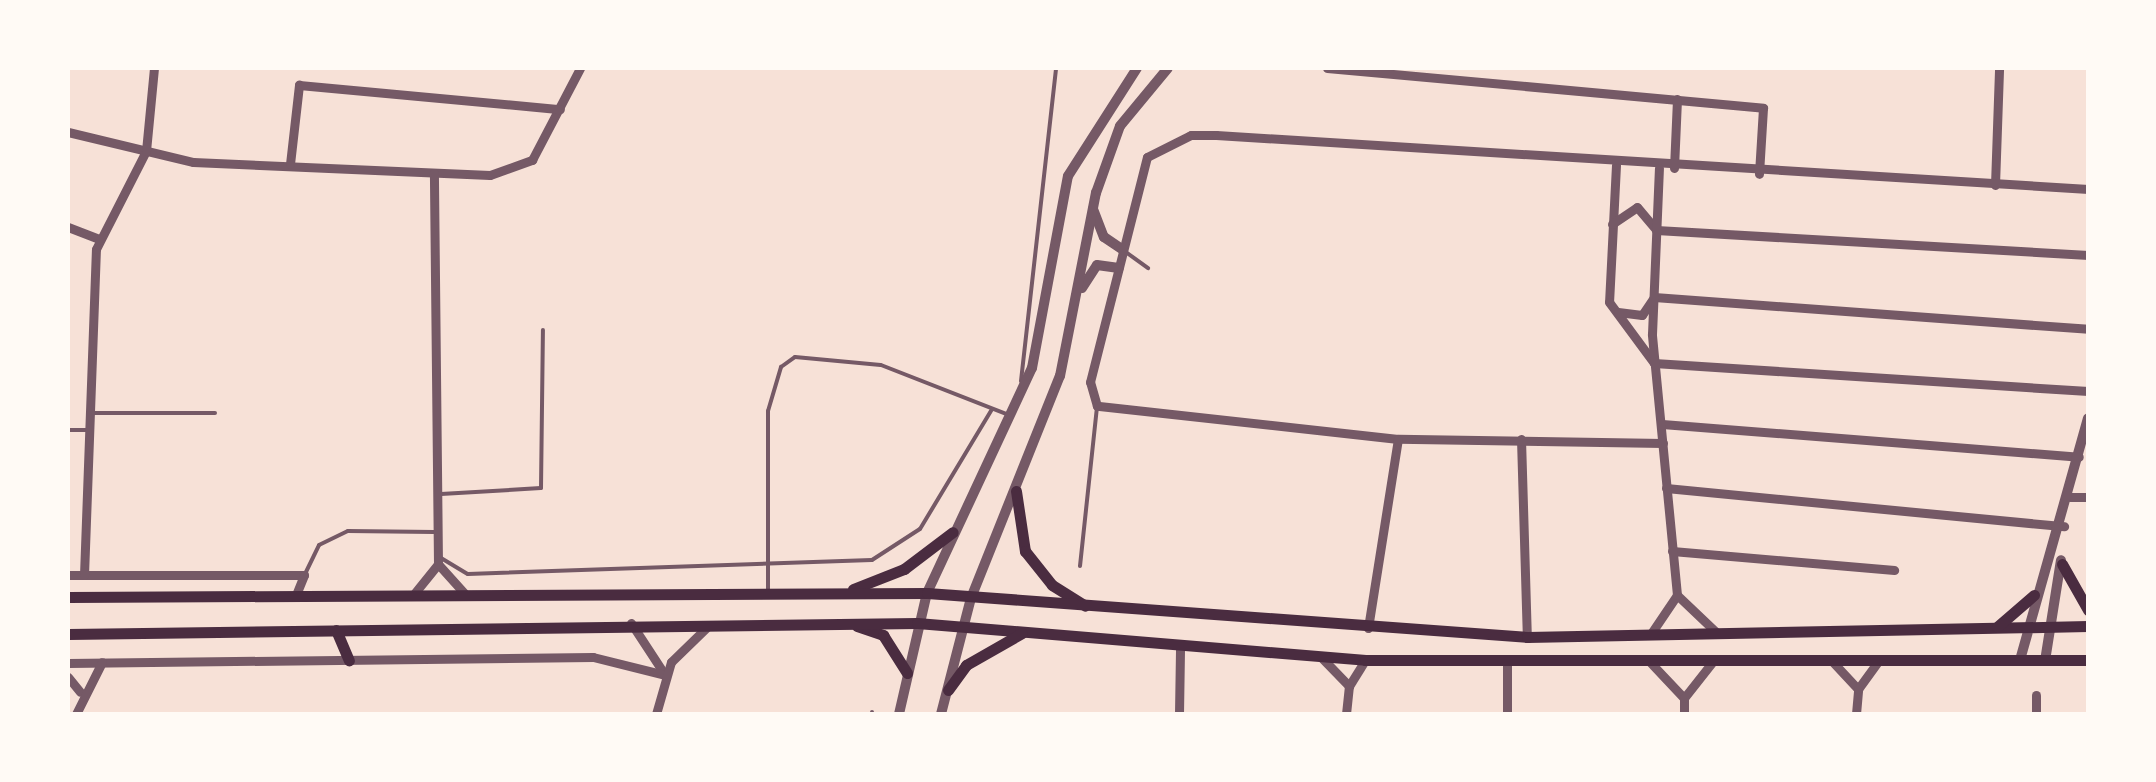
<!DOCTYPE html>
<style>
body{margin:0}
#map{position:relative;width:2156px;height:782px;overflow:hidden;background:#f7e1d7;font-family:"Fira Sans",sans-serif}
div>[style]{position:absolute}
.service>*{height:4px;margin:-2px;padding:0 2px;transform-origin:2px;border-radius:2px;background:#755966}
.minor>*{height:9px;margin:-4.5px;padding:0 4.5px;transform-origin:4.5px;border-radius:4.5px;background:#755966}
.tertiary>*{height:10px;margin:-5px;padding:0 5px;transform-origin:5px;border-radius:5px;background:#755966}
.secondary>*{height:11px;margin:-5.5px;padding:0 5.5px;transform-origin:5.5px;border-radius:5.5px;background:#4a2c40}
span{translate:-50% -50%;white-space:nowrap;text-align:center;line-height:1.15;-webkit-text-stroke:9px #fffaf5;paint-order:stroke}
.frame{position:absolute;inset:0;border:70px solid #fffaf5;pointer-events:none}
</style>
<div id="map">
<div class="service">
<i style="left:1123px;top:250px;width:31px;rotate:36deg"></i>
<i style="left:1021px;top:381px;width:315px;rotate:-83.6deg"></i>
<i style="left:89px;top:413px;width:126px"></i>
<i style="left:68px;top:430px;width:19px"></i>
<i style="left:441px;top:494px;width:100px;rotate:-3.4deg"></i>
<i style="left:541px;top:488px;width:158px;rotate:-89.3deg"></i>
<i style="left:441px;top:558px;width:31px;rotate:31deg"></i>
<i style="left:468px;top:574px;width:404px;rotate:-2deg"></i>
<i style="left:872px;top:560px;width:57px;rotate:-32.9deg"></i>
<i style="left:920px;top:529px;width:140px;rotate:-59deg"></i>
<i style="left:1080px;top:566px;width:161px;rotate:-83.9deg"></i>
<i style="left:305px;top:574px;width:32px;rotate:-64deg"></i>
<i style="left:319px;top:545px;width:32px;rotate:-26deg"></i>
<i style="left:348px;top:531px;width:86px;rotate:0.7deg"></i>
<i style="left:768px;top:589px;width:178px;rotate:-90deg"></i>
<i style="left:768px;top:411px;width:46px;rotate:-73.5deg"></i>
<i style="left:781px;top:367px;width:17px;rotate:-36deg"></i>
<i style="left:795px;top:357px;width:86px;rotate:5.3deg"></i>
<i style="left:881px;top:365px;width:137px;rotate:21.3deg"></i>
<i style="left:872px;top:714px;width:2px;rotate:-90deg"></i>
</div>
<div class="minor">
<i style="left:1327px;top:68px;width:438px;rotate:5.2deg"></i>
<i style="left:1763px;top:108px;width:66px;rotate:93.5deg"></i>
<i style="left:68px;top:132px;width:129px;rotate:13.5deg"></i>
<i style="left:193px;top:162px;width:297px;rotate:2.5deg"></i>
<i style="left:490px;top:175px;width:45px;rotate:-19.7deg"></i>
<i style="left:532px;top:160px;width:104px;rotate:-62.4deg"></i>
<i style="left:290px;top:164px;width:80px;rotate:-83.5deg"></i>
<i style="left:299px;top:85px;width:262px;rotate:5.3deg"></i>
<i style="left:1616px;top:165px;width:137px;rotate:92.9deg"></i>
<i style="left:1609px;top:302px;width:76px;rotate:53.6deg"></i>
<i style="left:1654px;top:363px;width:435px;rotate:3.7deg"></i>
<i style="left:1674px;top:168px;width:69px;rotate:-87.5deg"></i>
<i style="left:1995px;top:185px;width:117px;rotate:-88deg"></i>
<i style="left:1612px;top:224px;width:30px;rotate:-34deg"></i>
<i style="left:1637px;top:207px;width:30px;rotate:50deg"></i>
<i style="left:1656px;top:230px;width:433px;rotate:3.3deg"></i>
<i style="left:68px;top:227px;width:34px;rotate:21deg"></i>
<i style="left:1618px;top:312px;width:24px;rotate:7deg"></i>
<i style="left:1642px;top:315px;width:22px;rotate:-56deg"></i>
<i style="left:1654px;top:297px;width:435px;rotate:4.2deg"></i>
<i style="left:1662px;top:424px;width:418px;rotate:4.5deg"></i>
<i style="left:1521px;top:439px;width:198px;rotate:88.3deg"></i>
<i style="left:1663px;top:443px;width:265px;rotate:-179.1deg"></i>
<i style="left:1398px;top:439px;width:303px;rotate:-173.7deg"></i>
<i style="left:1097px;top:406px;width:25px;rotate:-106deg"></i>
<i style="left:1090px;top:382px;width:232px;rotate:-75.8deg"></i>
<i style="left:1147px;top:157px;width:49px;rotate:-26.6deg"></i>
<i style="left:1191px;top:135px;width:25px"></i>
<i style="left:1216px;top:135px;width:874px;rotate:3.54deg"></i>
<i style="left:1666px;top:488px;width:400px;rotate:5.5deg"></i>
<i style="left:2070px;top:497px;width:18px"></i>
<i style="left:1672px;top:551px;width:223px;rotate:4.9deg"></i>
<i style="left:438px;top:564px;width:40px;rotate:48deg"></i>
<i style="left:68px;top:575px;width:236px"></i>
<i style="left:304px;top:575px;width:22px;rotate:112deg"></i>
<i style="left:84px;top:575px;width:326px;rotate:-87.9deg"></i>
<i style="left:96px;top:249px;width:110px;rotate:-63deg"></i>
<i style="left:146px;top:151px;width:83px;rotate:-84.5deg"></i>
<i style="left:413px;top:595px;width:40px;rotate:-51deg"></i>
<i style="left:438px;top:564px;width:391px;rotate:-90.6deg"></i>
<i style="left:1677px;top:595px;width:54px;rotate:43.5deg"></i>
<i style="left:631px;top:623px;width:62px;rotate:56.8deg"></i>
<i style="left:1368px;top:628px;width:191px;rotate:-81deg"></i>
<i style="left:1650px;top:635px;width:48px;rotate:-56deg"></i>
<i style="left:1677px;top:595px;width:262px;rotate:-95.5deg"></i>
<i style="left:1652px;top:334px;width:166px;rotate:-87.6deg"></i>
<i style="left:1320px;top:656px;width:42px;rotate:46deg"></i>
<i style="left:1830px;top:659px;width:41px;rotate:47deg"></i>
<i style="left:1649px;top:661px;width:51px;rotate:46.6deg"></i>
<i style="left:68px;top:663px;width:525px;rotate:-0.65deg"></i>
<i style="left:593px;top:657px;width:74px;rotate:14deg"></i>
<i style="left:1507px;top:663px;width:51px;rotate:90deg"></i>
<i style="left:68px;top:677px;width:19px;rotate:51deg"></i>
<i style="left:76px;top:714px;width:58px;rotate:-63.4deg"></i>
<i style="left:656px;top:714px;width:54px;rotate:-73.9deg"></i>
<i style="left:671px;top:662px;width:52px;rotate:-44.2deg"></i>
<i style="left:1179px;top:714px;width:66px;rotate:-89.1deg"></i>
<i style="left:1346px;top:714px;width:28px;rotate:-84deg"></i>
<i style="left:1349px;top:686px;width:31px;rotate:-58deg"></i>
<i style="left:1684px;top:714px;width:16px;rotate:-90deg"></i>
<i style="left:1684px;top:698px;width:48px;rotate:-51.7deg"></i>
<i style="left:1856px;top:714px;width:25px;rotate:-85deg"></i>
<i style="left:1858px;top:689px;width:36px;rotate:-54deg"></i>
<i style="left:2036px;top:714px;width:19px;rotate:-90deg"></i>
</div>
<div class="tertiary">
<i style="left:1093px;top:209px;width:30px;rotate:69deg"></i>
<i style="left:1104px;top:237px;width:23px;rotate:34deg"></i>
<i style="left:1082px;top:288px;width:27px;rotate:-57deg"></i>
<i style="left:1097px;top:265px;width:22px;rotate:8deg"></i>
<i style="left:2020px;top:660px;width:251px;rotate:-74.3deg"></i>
<i style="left:2045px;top:661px;width:102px;rotate:-81deg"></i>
<i style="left:899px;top:714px;width:124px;rotate:-77deg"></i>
<i style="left:927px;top:593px;width:248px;rotate:-65deg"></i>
<i style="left:1032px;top:368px;width:195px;rotate:-79.4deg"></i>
<i style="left:1068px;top:176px;width:128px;rotate:-57.4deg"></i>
<i style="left:941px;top:714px;width:120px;rotate:-75.5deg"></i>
<i style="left:971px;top:598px;width:239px;rotate:-68.2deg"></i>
<i style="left:1060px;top:376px;width:187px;rotate:-78.9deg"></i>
<i style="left:1096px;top:193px;width:71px;rotate:-70.3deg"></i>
<i style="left:1120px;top:126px;width:75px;rotate:-50.4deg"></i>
</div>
<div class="secondary">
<i style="left:1016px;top:491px;width:61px;rotate:81.5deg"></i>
<i style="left:1025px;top:551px;width:43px;rotate:51.5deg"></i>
<i style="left:1052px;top:585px;width:39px;rotate:32deg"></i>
<i style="left:2062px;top:564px;width:53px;rotate:60.5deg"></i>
<i style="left:853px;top:589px;width:55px;rotate:-21.4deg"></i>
<i style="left:904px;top:569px;width:61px;rotate:-37.1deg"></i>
<i style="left:68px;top:597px;width:859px;rotate:-0.27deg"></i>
<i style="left:927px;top:593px;width:602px;rotate:4.19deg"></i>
<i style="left:1527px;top:637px;width:561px;rotate:-1.12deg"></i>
<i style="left:857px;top:626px;width:28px;rotate:19deg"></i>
<i style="left:883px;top:635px;width:45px;rotate:57.7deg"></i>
<i style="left:1997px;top:627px;width:49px;rotate:-40.9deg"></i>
<i style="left:336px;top:630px;width:33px;rotate:67deg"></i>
<i style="left:68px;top:634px;width:849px;rotate:-0.74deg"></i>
<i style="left:917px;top:623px;width:450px;rotate:4.7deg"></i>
<i style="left:1365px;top:660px;width:723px"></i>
<i style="left:948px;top:690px;width:31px;rotate:-54deg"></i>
<i style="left:966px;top:665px;width:64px;rotate:-29.7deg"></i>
</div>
<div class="frame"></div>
</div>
